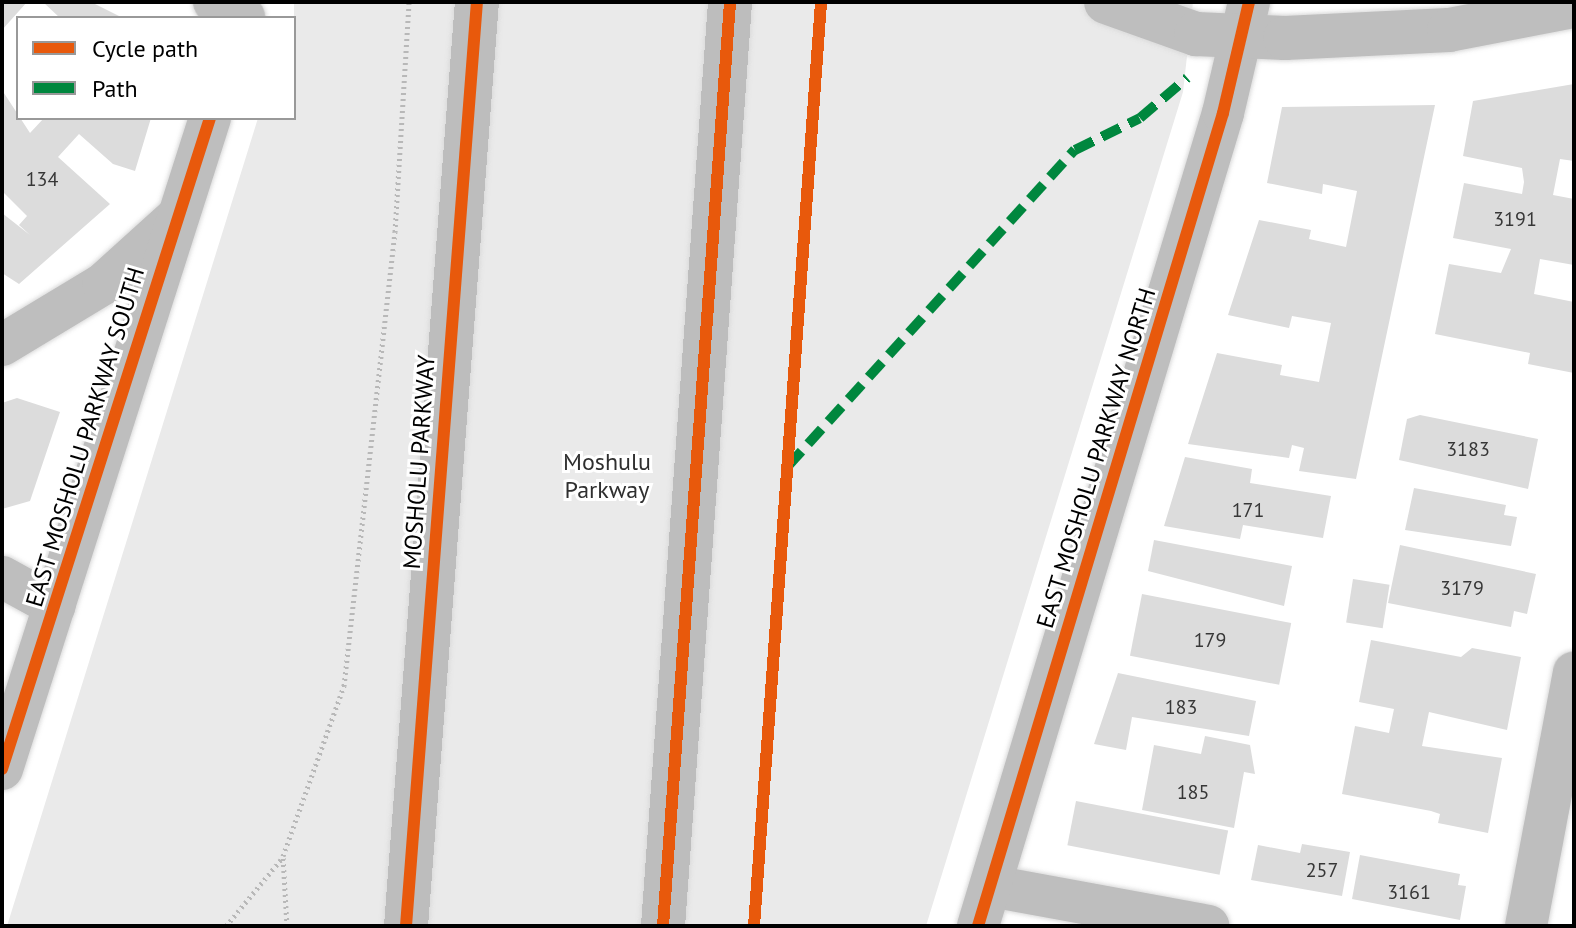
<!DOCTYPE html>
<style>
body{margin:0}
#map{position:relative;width:1576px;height:928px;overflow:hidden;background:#fff;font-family:"PT Sans",sans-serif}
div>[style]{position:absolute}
.green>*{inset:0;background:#eaeaea}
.building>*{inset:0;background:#dcdcdc;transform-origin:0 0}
.path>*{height:5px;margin-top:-2.5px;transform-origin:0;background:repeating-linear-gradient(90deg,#b8b8b8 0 2px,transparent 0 6px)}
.roads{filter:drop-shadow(0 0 2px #dbdbdb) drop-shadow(0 0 2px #dbdbdb)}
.minor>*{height:42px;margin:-21px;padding:0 21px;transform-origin:21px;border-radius:21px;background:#bebebe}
.tertiary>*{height:44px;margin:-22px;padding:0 22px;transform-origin:22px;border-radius:22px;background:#bebebe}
.primary>*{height:44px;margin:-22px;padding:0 22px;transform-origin:22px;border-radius:22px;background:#bdbdbd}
.quiet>*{height:10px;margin-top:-5px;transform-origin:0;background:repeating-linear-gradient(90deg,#00873e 0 20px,transparent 0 30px)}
.cycleway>*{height:12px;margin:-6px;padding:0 6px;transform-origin:6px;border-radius:6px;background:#e8590c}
span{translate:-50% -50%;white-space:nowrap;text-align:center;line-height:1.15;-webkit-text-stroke:6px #fff;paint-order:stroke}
.number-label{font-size:20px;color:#373737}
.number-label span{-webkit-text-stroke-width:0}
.street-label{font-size:24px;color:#000}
.park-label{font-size:24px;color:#2f2f2f}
.frame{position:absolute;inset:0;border:4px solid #000;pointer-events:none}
.legend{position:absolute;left:16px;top:16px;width:280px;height:104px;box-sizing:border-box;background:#fff;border:2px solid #999;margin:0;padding:10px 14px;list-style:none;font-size:24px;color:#000}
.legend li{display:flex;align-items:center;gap:16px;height:40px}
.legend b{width:40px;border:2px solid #999}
</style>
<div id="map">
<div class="green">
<i style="clip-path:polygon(294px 2px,1193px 2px,1183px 92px,926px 926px,7px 926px,258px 118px,294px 118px)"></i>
</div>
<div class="building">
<i style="clip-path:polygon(2px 2px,27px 2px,2px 30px)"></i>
<i style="clip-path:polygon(43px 2px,91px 2px,123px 18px,60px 18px)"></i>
<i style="clip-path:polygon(1574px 84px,1574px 161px,1560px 159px,1553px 195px,1574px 199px,1574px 265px,1540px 259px,1534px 294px,1574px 302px,1574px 373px,1528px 364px,1530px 353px,1435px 334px,1449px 264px,1501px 273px,1511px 249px,1453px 238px,1464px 183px,1522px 194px,1524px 182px,1522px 168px,1463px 156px,1473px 101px)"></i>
<i style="clip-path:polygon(2px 90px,30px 133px,44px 118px,151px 118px,135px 171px,113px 164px,79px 134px,58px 157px,110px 204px,19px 284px,2px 273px,2px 213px,30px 235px,19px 225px,27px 216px,2px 191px)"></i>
<i style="clip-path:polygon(1435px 105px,1356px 479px,1299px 471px,1304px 448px,1292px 445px,1289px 458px,1188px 444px,1217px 353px,1282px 365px,1280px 375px,1319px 382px,1331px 323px,1292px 316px,1289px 328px,1228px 315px,1259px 220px,1311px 230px,1309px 239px,1346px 247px,1357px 191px,1323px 184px,1322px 194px,1267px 183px,1282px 107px)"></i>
<i style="clip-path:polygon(17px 398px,60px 412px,30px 501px,2px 509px,2px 403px)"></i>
<i style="clip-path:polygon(1420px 415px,1538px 439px,1528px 489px,1399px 460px,1407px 419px)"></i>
<i style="clip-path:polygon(1185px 457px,1252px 469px,1250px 483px,1331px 496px,1323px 538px,1243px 525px,1240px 539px,1164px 526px)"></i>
<i style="clip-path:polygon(1414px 488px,1506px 505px,1504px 515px,1517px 517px,1511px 546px,1405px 530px)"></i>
<i style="clip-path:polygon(1154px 540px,1292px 566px,1284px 606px,1148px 571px)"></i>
<i style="clip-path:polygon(1400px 545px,1536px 574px,1527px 614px,1514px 611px,1511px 627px,1388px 603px)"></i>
<i style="left:1353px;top:579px;width:37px;height:44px;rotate:9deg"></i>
<i style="left:1142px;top:594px;width:152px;height:63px;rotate:11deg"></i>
<i style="clip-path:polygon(1371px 640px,1461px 657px,1472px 648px,1521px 657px,1507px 730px,1429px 712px,1422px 746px,1502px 758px,1488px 833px,1438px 823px,1440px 814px,1431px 811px,1342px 794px,1355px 726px,1389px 733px,1394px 709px,1359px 702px)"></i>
<i style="clip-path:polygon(1118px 673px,1256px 701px,1249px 736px,1132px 717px,1126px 750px,1094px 744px)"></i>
<i style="clip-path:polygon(1205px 736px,1250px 745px,1255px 774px,1244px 772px,1234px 828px,1142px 810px,1154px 745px,1201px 754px)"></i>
<i style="left:1076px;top:801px;width:155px;height:45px;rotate:11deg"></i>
<i style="clip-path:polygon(1302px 844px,1350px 852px,1342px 896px,1251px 880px,1258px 845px,1300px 853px)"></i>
<i style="clip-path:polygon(1360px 855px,1460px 874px,1458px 885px,1466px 886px,1460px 920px,1352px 899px)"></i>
</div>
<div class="path">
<i style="left:226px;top:926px;width:89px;rotate:-50.4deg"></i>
<i style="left:287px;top:926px;width:70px;rotate:-93.3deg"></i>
<i style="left:283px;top:856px;width:181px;rotate:-70.3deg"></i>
<i style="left:344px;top:686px;width:457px;rotate:-83.6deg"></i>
<i style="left:395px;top:232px;width:230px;rotate:-86.5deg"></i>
</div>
<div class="roads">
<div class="minor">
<i style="left:214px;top:2px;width:34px;rotate:27deg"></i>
<i style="left:2px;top:345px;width:118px;rotate:-31.1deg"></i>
<i style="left:103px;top:284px;width:98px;rotate:-42.1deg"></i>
<i style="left:2px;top:577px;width:60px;rotate:28.7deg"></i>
<i style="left:2px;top:769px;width:683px;rotate:-72.28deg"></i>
<i style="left:991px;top:886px;width:221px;rotate:10.4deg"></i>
<i style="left:978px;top:926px;width:849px;rotate:-73.23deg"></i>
<i style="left:1223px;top:113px;width:114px;rotate:-76.8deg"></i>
<i style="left:1526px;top:926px;width:258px;rotate:-79.3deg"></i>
</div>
<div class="tertiary">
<i style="left:1106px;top:2px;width:96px;rotate:19.6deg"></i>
<i style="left:1196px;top:34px;width:89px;rotate:2.6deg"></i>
<i style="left:1285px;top:38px;width:164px;rotate:-2.8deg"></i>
<i style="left:1449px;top:30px;width:127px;rotate:-10.9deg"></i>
</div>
<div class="primary">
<i style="left:406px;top:926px;width:927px;rotate:-85.61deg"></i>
<i style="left:663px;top:926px;width:926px;rotate:-85.85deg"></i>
</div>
</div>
<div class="quiet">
<i style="left:788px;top:466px;width:427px;rotate:-47.8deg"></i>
<i style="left:1075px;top:150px;width:72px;rotate:-26.2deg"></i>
<i style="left:1140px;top:118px;width:62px;rotate:-40.4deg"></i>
</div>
<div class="cycleway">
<i style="left:2px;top:769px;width:683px;rotate:-72.28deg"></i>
<i style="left:406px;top:926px;width:927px;rotate:-85.61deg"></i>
<i style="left:663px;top:926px;width:926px;rotate:-85.85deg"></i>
<i style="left:754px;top:926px;width:926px;rotate:-85.85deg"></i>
<i style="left:978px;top:926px;width:849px;rotate:-73.23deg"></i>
<i style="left:1223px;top:113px;width:114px;rotate:-76.8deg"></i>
</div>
<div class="number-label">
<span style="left:42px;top:179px">134</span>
<span style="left:1515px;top:219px">3191</span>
<span style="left:1468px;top:449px">3183</span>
<span style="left:1248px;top:510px">171</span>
<span style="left:1462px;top:588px">3179</span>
<span style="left:1210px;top:640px">179</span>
<span style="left:1181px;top:707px">183</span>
<span style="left:1193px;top:792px">185</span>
<span style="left:1322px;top:870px">257</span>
<span style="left:1409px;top:892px">3161</span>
</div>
<div class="street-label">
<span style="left:85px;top:437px;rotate:-73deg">EAST MOSHOLU PARKWAY SOUTH</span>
<span style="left:1096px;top:458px;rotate:-73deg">EAST MOSHOLU PARKWAY NORTH</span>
<span style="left:419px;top:462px;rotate:-86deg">MOSHOLU PARKWAY</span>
</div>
<div class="park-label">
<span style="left:607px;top:476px">Moshulu<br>Parkway</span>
</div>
<div class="frame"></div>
<ul class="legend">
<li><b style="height:10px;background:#e8590c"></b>Cycle path</li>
<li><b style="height:10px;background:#00873e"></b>Path</li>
</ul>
</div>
